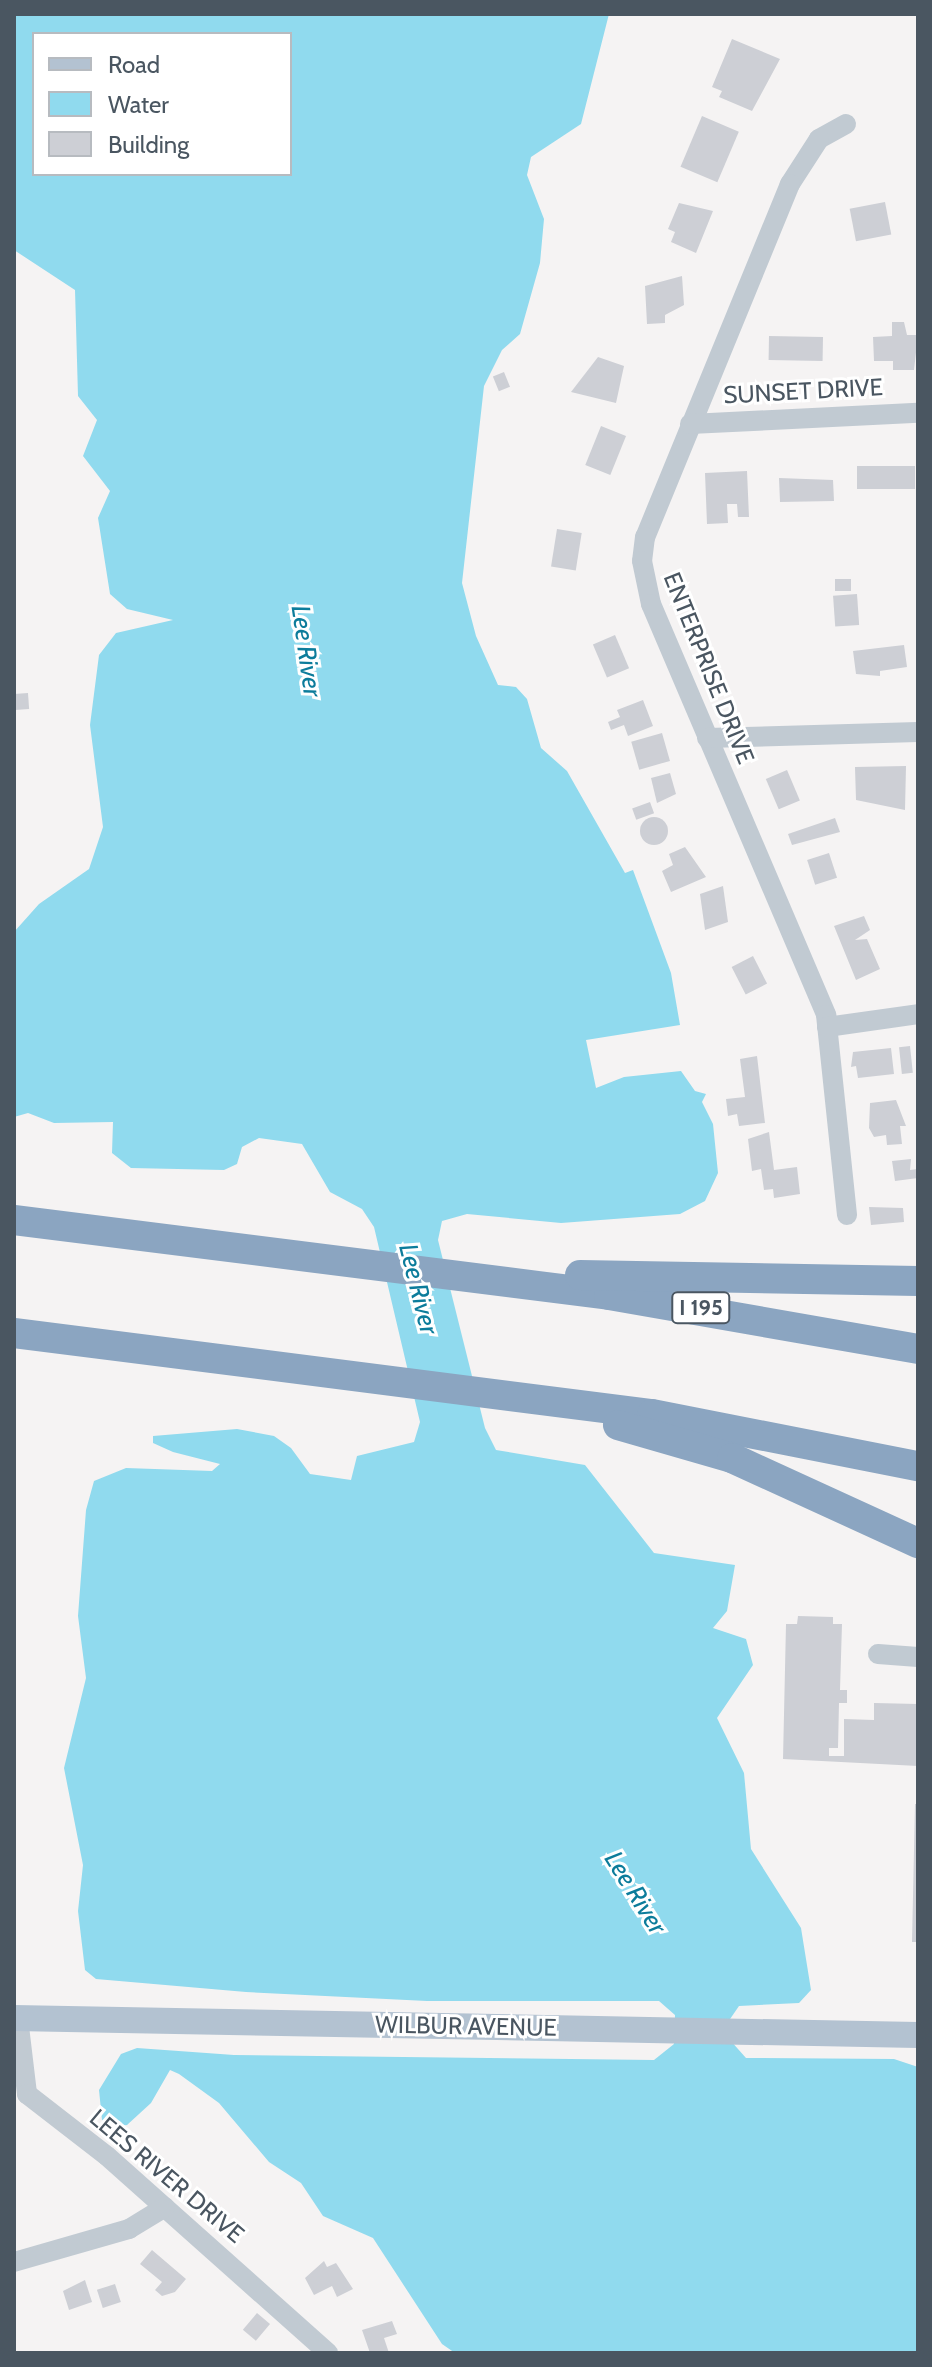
<!DOCTYPE html>
<style>
body{margin:0}
#map{position:relative;width:932px;height:2367px;overflow:hidden;background:#f5f3f3;font-family:Cabin,sans-serif}
div>[style]{position:absolute}
.water>*{inset:0;background:#90daee}
.building>*{inset:0;background:#cdcfd5;transform-origin:0 0}
.round{border-radius:50%}
.minor>*{height:20px;margin:-10px;padding:0 10px;transform-origin:10px;border-radius:10px;background:#c1cad2}
.major>*{height:26px;margin:-13px;padding:0 13px;transform-origin:13px;border-radius:13px;background:#b3c2d1}
.highway>*{height:30px;margin:-15px;padding:0 15px;transform-origin:15px;border-radius:15px;background:#8ba5c1}
span{translate:-50% -50%;white-space:nowrap;text-align:center;line-height:1.15;-webkit-text-stroke:6px #fff;paint-order:stroke}
.shield-label span{padding:2px 6px;background:#fff;border:2px solid;border-radius:6px;-webkit-text-stroke-width:0}
.shield-label{font-size:22px;color:#4a5661;font-weight:700}
.street-label{font-size:24px;color:#4a5661}
.water-label{font-size:26px;color:#0c7c9b;font-style:italic}
.frame{position:absolute;inset:0;border:16px solid #4a5661;pointer-events:none}
.legend{position:absolute;left:32px;top:32px;width:260px;height:144px;box-sizing:border-box;background:#fff;border:2px solid #b7bbc0;margin:0;padding:10px 14px;list-style:none;font-size:24px;color:#4a5661}
.legend li{display:flex;align-items:center;gap:16px;height:40px}
.legend b{width:40px;border:2px solid #b7bbc0}
</style>
<div id="map">
<div class="water">
<i style="clip-path:polygon(evenodd,14px 14px,609px 14px,581px 124px,531px 157px,527px 175px,544px 219px,540px 263px,520px 334px,502px 350px,484px 386px,462px 583px,476px 636px,498px 685px,516px 687px,527px 699px,541px 748px,567px 771px,625px 873px,633px 870px,671px 973px,680px 1025px,586px 1040px,596px 1088px,624px 1077px,681px 1071px,695px 1091px,706px 1094px,702px 1102px,713px 1124px,718px 1173px,705px 1201px,680px 1214px,561px 1223px,467px 1214px,442px 1221px,438px 1240px,485px 1428px,496px 1450px,585px 1465px,654px 1553px,735px 1565px,727px 1611px,713px 1628px,746px 1639px,753px 1665px,717px 1718px,744px 1773px,751px 1849px,801px 1928px,811px 1990px,799px 2003px,739px 2006px,728px 2022px,730px 2040px,746px 2058px,894px 2059px,918px 2067px,918px 2353px,455px 2353px,442px 2344px,373px 2238px,323px 2216px,301px 2183px,269px 2162px,219px 2103px,179px 2074px,170px 2070px,151px 2103px,127px 2125px,111px 2127px,102px 2120px,99px 2090px,121px 2054px,137px 2048px,234px 2055px,654px 2060px,674px 2044px,675px 2015px,659px 2001px,427px 2001px,246px 1992px,96px 1979px,85px 1970px,78px 1911px,83px 1865px,64px 1768px,86px 1678px,78px 1616px,86px 1510px,94px 1481px,126px 1468px,212px 1471px,220px 1464px,173px 1452px,153px 1443px,153px 1436px,237px 1429px,274px 1436px,291px 1448px,310px 1474px,351px 1480px,357px 1456px,414px 1442px,420px 1422px,374px 1227px,362px 1209px,330px 1192px,302px 1144px,259px 1138px,242px 1147px,237px 1164px,224px 1170px,131px 1168px,112px 1153px,113px 1122px,54px 1123px,28px 1113px,14px 1117px,14px 932px,39px 904px,89px 869px,103px 827px,90px 725px,99px 655px,116px 633px,173px 620px,127px 609px,110px 594px,98px 518px,110px 491px,83px 456px,97px 420px,78px 396px,75px 290px,14px 250px,14px 14px,34px 34px,290px 34px,290px 174px,34px 174px,34px 34px)"></i>
</div>
<div class="building">
<i style="clip-path:polygon(732px 39px,780px 59px,752px 111px,719px 97px,722px 91px,712px 87px)"></i>
<i style="left:702px;top:116px;width:40px;height:55px;rotate:23deg"></i>
<i style="left:885px;top:202px;width:33px;height:36px;rotate:79deg"></i>
<i style="clip-path:polygon(679px 203px,713px 211px,696px 253px,671px 242px,675px 232px,668px 229px)"></i>
<i style="clip-path:polygon(682px 276px,684px 305px,665px 315px,665px 323px,647px 324px,645px 286px)"></i>
<i style="clip-path:polygon(892px 322px,904px 322px,907px 335px,918px 335px,914px 370px,893px 370px,893px 361px,874px 361px,873px 337px,892px 336px)"></i>
<i style="left:769px;top:336px;width:54px;height:24px;rotate:1deg"></i>
<i style="clip-path:polygon(598px 357px,624px 366px,616px 403px,571px 392px)"></i>
<i style="left:504px;top:372px;width:16px;height:12px;rotate:68deg"></i>
<i style="left:601px;top:426px;width:27px;height:42px;rotate:22deg"></i>
<i style="left:915px;top:466px;width:23px;height:58px;rotate:90deg"></i>
<i style="clip-path:polygon(747px 471px,749px 517px,738px 517px,737px 504px,727px 504px,728px 523px,707px 524px,705px 473px)"></i>
<i style="clip-path:polygon(779px 478px,833px 480px,834px 501px,780px 502px)"></i>
<i style="left:557px;top:529px;width:25px;height:38px;rotate:9deg"></i>
<i style="left:835px;top:579px;width:16px;height:12px"></i>
<i style="left:857px;top:594px;width:31px;height:24px;rotate:86deg"></i>
<i style="left:615px;top:635px;width:36px;height:24px;rotate:67deg"></i>
<i style="clip-path:polygon(904px 645px,907px 667px,880px 671px,880px 676px,856px 674px,853px 651px)"></i>
<i style="left:28px;top:693px;width:16px;height:14px;rotate:86deg"></i>
<i style="clip-path:polygon(643px 700px,653px 726px,628px 736px,624px 725px,611px 730px,608px 722px,620px 717px,617px 710px)"></i>
<i style="left:662px;top:733px;width:29px;height:32px;rotate:74deg"></i>
<i style="clip-path:polygon(906px 766px,905px 810px,856px 800px,855px 767px)"></i>
<i style="left:787px;top:770px;width:33px;height:23px;rotate:67deg"></i>
<i style="clip-path:polygon(670px 773px,676px 794px,657px 803px,651px 778px)"></i>
<i style="left:650px;top:802px;width:12px;height:19px;rotate:70deg"></i>
<i class="round" style="left:640px;top:817px;width:28px;height:28px"></i>
<i style="clip-path:polygon(835px 818px,840px 832px,792px 845px,788px 834px)"></i>
<i style="clip-path:polygon(685px 847px,706px 877px,671px 892px,662px 871px,673px 865px,669px 854px)"></i>
<i style="left:829px;top:853px;width:26px;height:23px;rotate:72deg"></i>
<i style="clip-path:polygon(723px 886px,728px 922px,705px 930px,700px 894px)"></i>
<i style="clip-path:polygon(864px 916px,870px 930px,855px 940px,867px 939px,880px 969px,856px 980px,834px 926px)"></i>
<i style="left:753px;top:956px;width:31px;height:24px;rotate:63deg"></i>
<i style="left:910px;top:1046px;width:27px;height:11px;rotate:84deg"></i>
<i style="clip-path:polygon(891px 1048px,894px 1074px,858px 1078px,856px 1066px,851px 1067px,853px 1052px)"></i>
<i style="clip-path:polygon(757px 1056px,765px 1123px,739px 1126px,737px 1114px,728px 1116px,726px 1099px,745px 1097px,740px 1059px)"></i>
<i style="clip-path:polygon(896px 1100px,906px 1126px,900px 1126px,902px 1144px,887px 1145px,886px 1135px,874px 1137px,869px 1128px,870px 1103px)"></i>
<i style="clip-path:polygon(769px 1132px,774px 1170px,797px 1167px,800px 1194px,774px 1198px,773px 1189px,764px 1190px,761px 1169px,752px 1171px,748px 1139px)"></i>
<i style="clip-path:polygon(911px 1159px,910px 1170px,918px 1169px,918px 1178px,895px 1181px,892px 1161px)"></i>
<i style="clip-path:polygon(869px 1207px,903px 1208px,904px 1222px,871px 1225px)"></i>
<i style="clip-path:polygon(798px 1616px,833px 1617px,833px 1624px,842px 1624px,840px 1690px,847px 1690px,847px 1703px,839px 1703px,838px 1748px,829px 1748px,829px 1756px,844px 1756px,844px 1719px,874px 1720px,874px 1703px,918px 1704px,918px 1766px,783px 1759px,786px 1624px,797px 1624px)"></i>
<i style="clip-path:polygon(915px 1804px,918px 1804px,918px 1942px,912px 1942px)"></i>
<i style="clip-path:polygon(152px 2250px,186px 2279px,175px 2292px,162px 2296px,155px 2290px,162px 2282px,140px 2264px)"></i>
<i style="clip-path:polygon(324px 2261px,327px 2267px,336px 2263px,353px 2289px,337px 2297px,332px 2286px,314px 2295px,305px 2278px)"></i>
<i style="clip-path:polygon(85px 2280px,92px 2302px,69px 2310px,63px 2291px)"></i>
<i style="left:115px;top:2284px;width:19px;height:19px;rotate:72deg"></i>
<i style="left:257px;top:2313px;width:17px;height:22px;rotate:40deg"></i>
<i style="clip-path:polygon(392px 2321px,397px 2334px,384px 2338px,389px 2353px,370px 2353px,362px 2330px)"></i>
</div>
<div class="minor">
<i style="left:846px;top:124px;width:31px;rotate:151deg"></i>
<i style="left:819px;top:139px;width:54px;rotate:122.8deg"></i>
<i style="left:790px;top:184px;width:382px;rotate:112.3deg"></i>
<i style="left:645px;top:537px;width:24px;rotate:97deg"></i>
<i style="left:642px;top:561px;width:44px;rotate:78.2deg"></i>
<i style="left:651px;top:604px;width:447px;rotate:66.9deg"></i>
<i style="left:826px;top:1015px;width:201px;rotate:84deg"></i>
<i style="left:690px;top:424px;width:228px;rotate:-2.8deg"></i>
<i style="left:707px;top:738px;width:211px;rotate:-1.6deg"></i>
<i style="left:827px;top:1027px;width:92px;rotate:-8.1deg"></i>
<i style="left:878px;top:1654px;width:40px;rotate:4.3deg"></i>
<i style="left:18px;top:2018px;width:77px;rotate:83.2deg"></i>
<i style="left:27px;top:2094px;width:101px;rotate:37.8deg"></i>
<i style="left:107px;top:2156px;width:296px;rotate:41.7deg"></i>
<i style="left:14px;top:2262px;width:120px;rotate:-16deg"></i>
<i style="left:129px;top:2229px;width:42px;rotate:-31.4deg"></i>
</div>
<div class="major">
<i style="left:14px;top:2018px;width:904px;rotate:1.08deg"></i>
</div>
<div class="highway">
<i style="left:14px;top:1220px;width:600px;rotate:7.18deg"></i>
<i style="left:609px;top:1295px;width:314px;rotate:9.9deg"></i>
<i style="left:580px;top:1275px;width:338px;rotate:1deg"></i>
<i style="left:14px;top:1333px;width:643px;rotate:7.24deg"></i>
<i style="left:652px;top:1414px;width:271px;rotate:11.1deg"></i>
<i style="left:618px;top:1425px;width:119px;rotate:16.1deg"></i>
<i style="left:732px;top:1458px;width:205px;rotate:24.6deg"></i>
</div>
<div class="shield-label">
<span style="left:701px;top:1308px">I 195</span>
</div>
<div class="street-label">
<span style="left:803px;top:391px;rotate:-3deg">SUNSET DRIVE</span>
<span style="left:709px;top:668px;rotate:68deg">ENTERPRISE DRIVE</span>
<span style="left:466px;top:2026px;rotate:1deg">WILBUR AVENUE</span>
<span style="left:167px;top:2176px;rotate:40deg">LEES RIVER DRIVE</span>
</div>
<div class="water-label">
<span style="left:306px;top:651px;rotate:82deg">Lee River</span>
<span style="left:418px;top:1289px;rotate:76deg">Lee River</span>
<span style="left:635px;top:1893px;rotate:58deg">Lee River</span>
</div>
<div class="frame"></div>
<ul class="legend">
<li><b style="height:10px;background:#b3c2d1"></b>Road</li>
<li><b style="height:22px;background:#90daee"></b>Water</li>
<li><b style="height:22px;background:#cdcfd5"></b>Building</li>
</ul>
</div>
